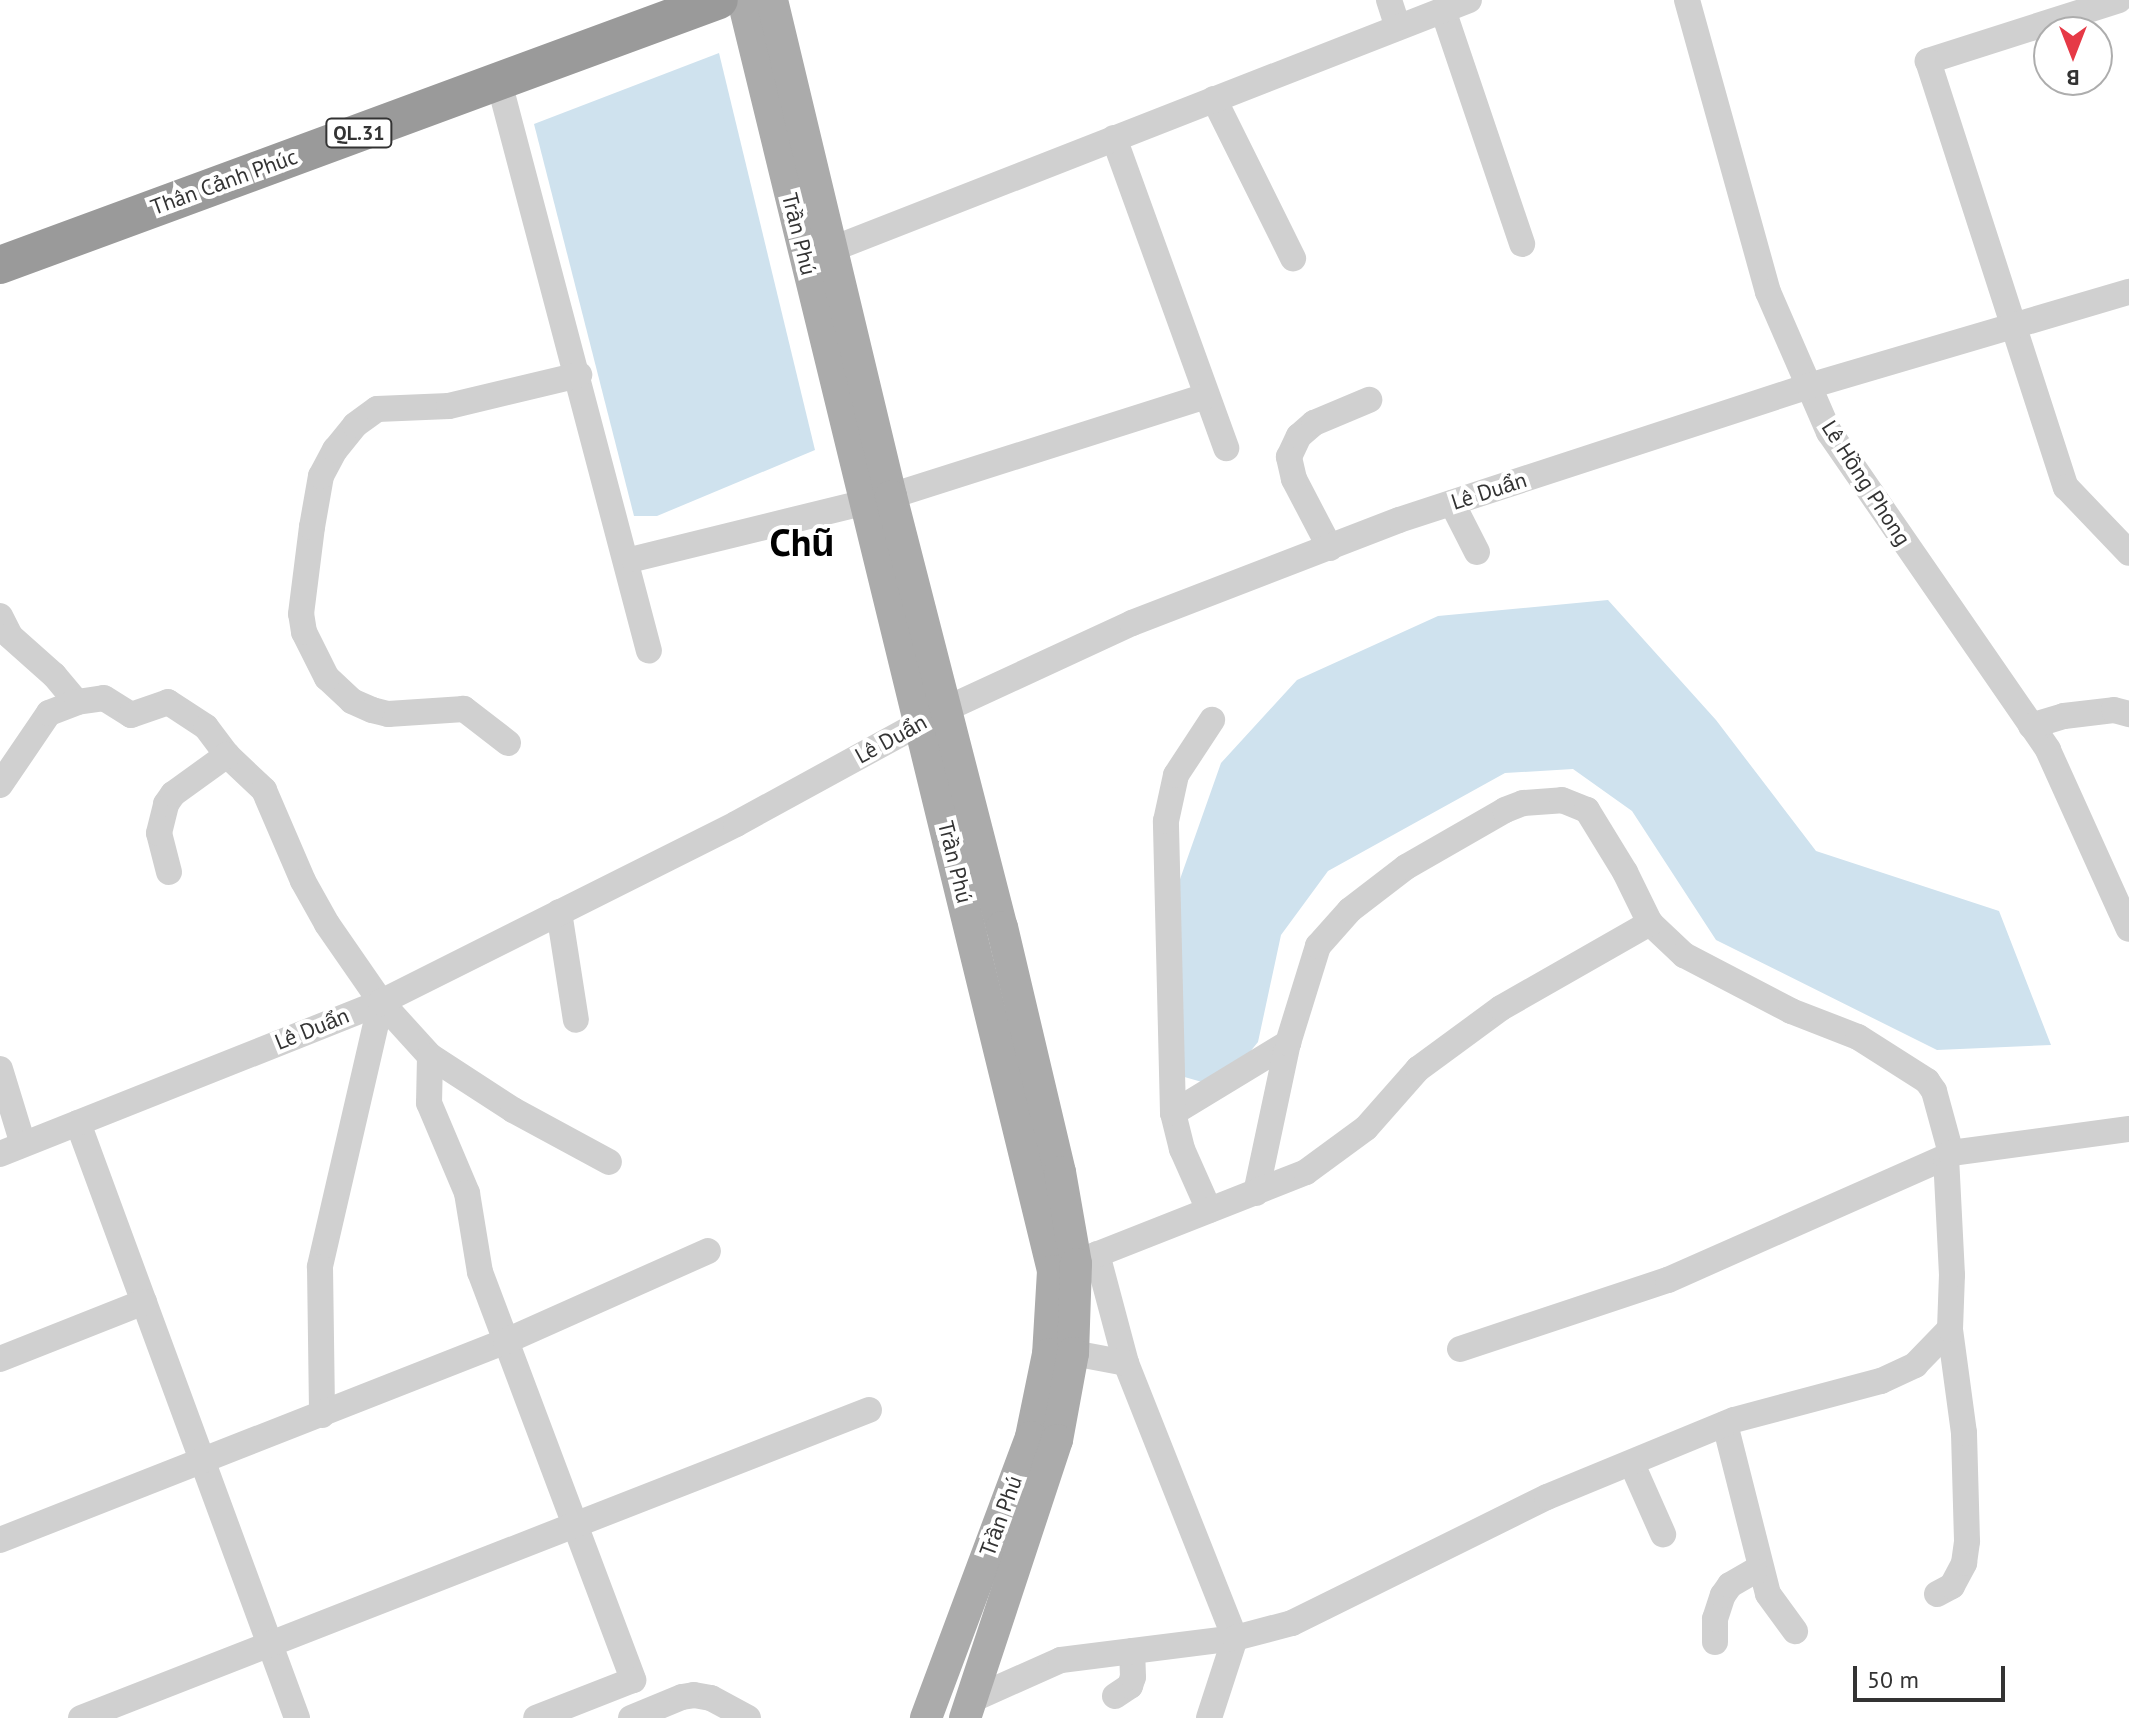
<!DOCTYPE html>
<meta charset="utf-8">
<style>
body{margin:0}
#map{position:relative;width:2129px;height:1718px;overflow:hidden;background:#fff;font-family:"PT Sans",sans-serif}
div>[style]{position:absolute}
.water>*{inset:0;background:#cfe2ee}
.minor>*{height:26px;margin:-13px;padding:0 13px;transform-origin:13px;border-radius:13px;background:#d0d0d0}
.major>*{height:32px;margin:-16px;padding:0 16px;transform-origin:16px;border-radius:16px;background:#ababab}
.highway>*{height:38px;margin:-19px;padding:0 19px;transform-origin:19px;border-radius:19px;background:#9a9a9a}
span{translate:-50% -50%;white-space:nowrap;text-align:center;line-height:1.15;-webkit-text-stroke:8px #fff;paint-order:stroke}
.shield-label span{padding:2px 6px;background:#fff;border:2px solid;border-radius:6px;-webkit-text-stroke-width:0}
.shield-label{font-size:20px;color:#333;font-weight:700}
.street-label{font-size:22px;color:#333}
.town-label{font-size:38px;color:#000;font-weight:700}
.north{position:absolute;left:2033px;top:16px;width:80px;height:80px;box-sizing:border-box;background:#fff;border:2px solid #adadad;border-radius:50%;rotate:180deg;font-size:22px;font-weight:700;line-height:32px;text-align:center;color:#333}
.north::after{content:'';display:block;margin:auto;width:28px;height:36px;background:#e63946;clip-path:polygon(50% 0,100% 100%,50% 72%,0 100%)}
.scale{position:absolute;left:1853px;top:1666px;width:152px;height:36px;box-sizing:border-box;border:4px solid #333;border-top:0;padding-left:10px;font-size:24px;line-height:28px;white-space:nowrap;color:#333;-webkit-text-stroke:6px #fff;paint-order:stroke}
</style>
<div id="map">
<div class="water">
<i style="clip-path:polygon(719px 53px,815px 450px,657px 516px,634px 516px,534px 124px)"></i>
<i style="clip-path:polygon(1608px 600px,1716px 720px,1816px 851px,1999px 911px,2051px 1045px,1937px 1050px,1716px 940px,1632px 811px,1573px 769px,1505px 773px,1328px 871px,1281px 935px,1258px 1042px,1245px 1058px,1202px 1082px,1181px 1076px,1179px 882px,1221px 763px,1297px 680px,1438px 616px)"></i>
</div>
<div class="minor">
<i style="left:1389px;top:0;width:28px;rotate:72deg"></i>
<i style="left:1687px;top:0;width:303px;rotate:74.5deg"></i>
<i style="left:1768px;top:292px;width:153px;rotate:66.5deg"></i>
<i style="left:1829px;top:432px;width:386px;rotate:55.4deg"></i>
<i style="left:2048px;top:750px;width:196px;rotate:65.7deg"></i>
<i style="left:2119px;top:0;width:201px;rotate:162.3deg"></i>
<i style="left:1928px;top:61px;width:448px;rotate:72.1deg"></i>
<i style="left:2066px;top:487px;width:91px;rotate:46.3deg"></i>
<i style="left:1443px;top:10px;width:247px;rotate:71.3deg"></i>
<i style="left:499px;top:82px;width:588px;rotate:75.23deg"></i>
<i style="left:1214px;top:99px;width:178px;rotate:63.6deg"></i>
<i style="left:1114px;top:138px;width:330px;rotate:70.1deg"></i>
<i style="left:817px;top:255px;width:700px;rotate:-21.36deg"></i>
<i style="left:1452px;top:503px;width:55px;rotate:63deg"></i>
<i style="left:1330px;top:548px;width:78px;rotate:-117.6deg"></i>
<i style="left:1294px;top:479px;width:23px;rotate:-103deg"></i>
<i style="left:1289px;top:457px;width:23px;rotate:-65deg"></i>
<i style="left:1299px;top:436px;width:20px;rotate:-41deg"></i>
<i style="left:1314px;top:423px;width:60px;rotate:-22.7deg"></i>
<i style="left:634px;top:559px;width:265px;rotate:-13.8deg"></i>
<i style="left:891px;top:496px;width:331px;rotate:-17.6deg"></i>
<i style="left:0;top:616px;width:22px;rotate:63deg"></i>
<i style="left:10px;top:636px;width:59px;rotate:41.6deg"></i>
<i style="left:54px;top:675px;width:35px;rotate:50deg"></i>
<i style="left:2031px;top:726px;width:34px;rotate:-17deg"></i>
<i style="left:2064px;top:716px;width:50px;rotate:-6.8deg"></i>
<i style="left:2114px;top:710px;width:16px;rotate:15deg"></i>
<i style="left:508px;top:743px;width:56px;rotate:-142.3deg"></i>
<i style="left:464px;top:709px;width:76px;rotate:176.2deg"></i>
<i style="left:388px;top:714px;width:16px;rotate:-166deg"></i>
<i style="left:372px;top:710px;width:22px;rotate:-156deg"></i>
<i style="left:352px;top:701px;width:34px;rotate:-137deg"></i>
<i style="left:327px;top:678px;width:51px;rotate:-116.6deg"></i>
<i style="left:304px;top:632px;width:18px;rotate:-99deg"></i>
<i style="left:301px;top:614px;width:88px;rotate:-82.8deg"></i>
<i style="left:312px;top:527px;width:52px;rotate:-80deg"></i>
<i style="left:321px;top:476px;width:30px;rotate:-62deg"></i>
<i style="left:335px;top:450px;width:32px;rotate:-51deg"></i>
<i style="left:355px;top:425px;width:27px;rotate:-36deg"></i>
<i style="left:377px;top:409px;width:72px;rotate:-2.4deg"></i>
<i style="left:449px;top:406px;width:134px;rotate:-13.4deg"></i>
<i style="left:0;top:785px;width:87px;rotate:-55.8deg"></i>
<i style="left:49px;top:713px;width:30px;rotate:-21deg"></i>
<i style="left:77px;top:702px;width:27px;rotate:-8deg"></i>
<i style="left:104px;top:698px;width:32px;rotate:32deg"></i>
<i style="left:131px;top:715px;width:39px;rotate:-19deg"></i>
<i style="left:168px;top:702px;width:45px;rotate:33.3deg"></i>
<i style="left:206px;top:727px;width:35px;rotate:53deg"></i>
<i style="left:227px;top:755px;width:51px;rotate:43.4deg"></i>
<i style="left:264px;top:790px;width:99px;rotate:66.8deg"></i>
<i style="left:303px;top:881px;width:49px;rotate:60.8deg"></i>
<i style="left:327px;top:924px;width:95px;rotate:55.3deg"></i>
<i style="left:381px;top:1002px;width:272px;rotate:103deg"></i>
<i style="left:320px;top:1267px;width:148px;rotate:89.2deg"></i>
<i style="left:169px;top:872px;width:40px;rotate:-104.4deg"></i>
<i style="left:159px;top:833px;width:30px;rotate:-76deg"></i>
<i style="left:166px;top:804px;width:12px;rotate:-55deg"></i>
<i style="left:173px;top:794px;width:67px;rotate:-35.8deg"></i>
<i style="left:559px;top:912px;width:109px;rotate:81.1deg"></i>
<i style="left:381px;top:1002px;width:73px;rotate:47.8deg"></i>
<i style="left:430px;top:1056px;width:99px;rotate:33deg"></i>
<i style="left:513px;top:1110px;width:109px;rotate:28.4deg"></i>
<i style="left:430px;top:1056px;width:47px;rotate:91.2deg"></i>
<i style="left:429px;top:1103px;width:98px;rotate:67.1deg"></i>
<i style="left:467px;top:1193px;width:80px;rotate:80.7deg"></i>
<i style="left:480px;top:1272px;width:436px;rotate:69.4deg"></i>
<i style="left:633px;top:1680px;width:104px;rotate:158.6deg"></i>
<i style="left:0;top:1069px;width:78px;rotate:73deg"></i>
<i style="left:1173px;top:1113px;width:135px;rotate:-31.3deg"></i>
<i style="left:78px;top:1123px;width:634px;rotate:69.79deg"></i>
<i style="left:0;top:1154px;width:410px;rotate:-21.7deg"></i>
<i style="left:381px;top:1002px;width:397px;rotate:-26.6deg"></i>
<i style="left:736px;top:824px;width:239px;rotate:-28.7deg"></i>
<i style="left:946px;top:709px;width:205px;rotate:-24.8deg"></i>
<i style="left:1132px;top:623px;width:286px;rotate:-21.1deg"></i>
<i style="left:1399px;top:520px;width:431px;rotate:-18.1deg"></i>
<i style="left:1809px;top:386px;width:334px;rotate:-16.4deg"></i>
<i style="left:1256px;top:1193px;width:153px;rotate:-78deg"></i>
<i style="left:1288px;top:1043px;width:102px;rotate:-72.8deg"></i>
<i style="left:1318px;top:946px;width:48px;rotate:-48.4deg"></i>
<i style="left:1350px;top:910px;width:71px;rotate:-37.5deg"></i>
<i style="left:1406px;top:867px;width:114px;rotate:-29.9deg"></i>
<i style="left:1505px;top:810px;width:19px;rotate:-21deg"></i>
<i style="left:1523px;top:803px;width:39px;rotate:-4deg"></i>
<i style="left:1562px;top:800px;width:27px;rotate:22deg"></i>
<i style="left:1587px;top:810px;width:73px;rotate:58.5deg"></i>
<i style="left:1625px;top:872px;width:57px;rotate:63.9deg"></i>
<i style="left:1650px;top:923px;width:47px;rotate:43.3deg"></i>
<i style="left:1684px;top:955px;width:121px;rotate:27.6deg"></i>
<i style="left:1791px;top:1011px;width:72px;rotate:21.2deg"></i>
<i style="left:1858px;top:1037px;width:82px;rotate:32.5deg"></i>
<i style="left:1927px;top:1081px;width:12px;rotate:55deg"></i>
<i style="left:1934px;top:1091px;width:64px;rotate:74.7deg"></i>
<i style="left:1209px;top:1210px;width:67px;rotate:-113.9deg"></i>
<i style="left:1182px;top:1149px;width:37px;rotate:-104deg"></i>
<i style="left:1173px;top:1113px;width:292px;rotate:-91.4deg"></i>
<i style="left:1166px;top:821px;width:47px;rotate:-77.7deg"></i>
<i style="left:1176px;top:775px;width:66px;rotate:-56.8deg"></i>
<i style="left:1097px;top:1254px;width:113px;rotate:75.1deg"></i>
<i style="left:1126px;top:1363px;width:296px;rotate:68.4deg"></i>
<i style="left:1235px;top:1638px;width:84px;rotate:108deg"></i>
<i style="left:1060px;top:1269px;width:264px;rotate:-21.5deg"></i>
<i style="left:1306px;top:1172px;width:74px;rotate:-36.3deg"></i>
<i style="left:1366px;top:1128px;width:79px;rotate:-48.6deg"></i>
<i style="left:1418px;top:1069px;width:103px;rotate:-36.3deg"></i>
<i style="left:1501px;top:1008px;width:172px;rotate:-29.7deg"></i>
<i style="left:1460px;top:1349px;width:219px;rotate:-18.4deg"></i>
<i style="left:1668px;top:1280px;width:304px;rotate:-23.9deg"></i>
<i style="left:1055px;top:1354px;width:18px;rotate:-3deg"></i>
<i style="left:1073px;top:1353px;width:54px;rotate:10.7deg"></i>
<i style="left:0;top:1359px;width:155px;rotate:-21.6deg"></i>
<i style="left:1725px;top:1424px;width:175px;rotate:75.8deg"></i>
<i style="left:1768px;top:1594px;width:46px;rotate:53.9deg"></i>
<i style="left:1632px;top:1464px;width:77px;rotate:66.1deg"></i>
<i style="left:0;top:1540px;width:544px;rotate:-21.47deg"></i>
<i style="left:506px;top:1341px;width:221px;rotate:-24deg"></i>
<i style="left:1937px;top:1594px;width:17px;rotate:-28deg"></i>
<i style="left:1952px;top:1586px;width:26px;rotate:-62deg"></i>
<i style="left:1964px;top:1563px;width:22px;rotate:-82deg"></i>
<i style="left:1967px;top:1541px;width:108px;rotate:-91.6deg"></i>
<i style="left:1964px;top:1433px;width:105px;rotate:-97.7deg"></i>
<i style="left:1715px;top:1642px;width:23px;rotate:-90deg"></i>
<i style="left:1715px;top:1619px;width:25px;rotate:-72deg"></i>
<i style="left:1723px;top:1595px;width:12px;rotate:-55deg"></i>
<i style="left:1730px;top:1585px;width:28px;rotate:-30deg"></i>
<i style="left:1115px;top:1696px;width:18px;rotate:-34deg"></i>
<i style="left:1130px;top:1686px;width:9px;rotate:-72deg"></i>
<i style="left:1133px;top:1677px;width:26px;rotate:-92deg"></i>
<i style="left:971px;top:1700px;width:98px;rotate:-24deg"></i>
<i style="left:1061px;top:1660px;width:175px;rotate:-7.2deg"></i>
<i style="left:1235px;top:1638px;width:59px;rotate:-14.7deg"></i>
<i style="left:1292px;top:1623px;width:284px;rotate:-26.3deg"></i>
<i style="left:1547px;top:1497px;width:202px;rotate:-22.4deg"></i>
<i style="left:1734px;top:1420px;width:152px;rotate:-14.9deg"></i>
<i style="left:1881px;top:1381px;width:38px;rotate:-25deg"></i>
<i style="left:1915px;top:1365px;width:50px;rotate:-45.8deg"></i>
<i style="left:1950px;top:1329px;width:54px;rotate:-87.9deg"></i>
<i style="left:1952px;top:1275px;width:118px;rotate:-92.9deg"></i>
<i style="left:1946px;top:1157px;width:6px;rotate:-39deg"></i>
<i style="left:1951px;top:1153px;width:180px;rotate:-7.7deg"></i>
<i style="left:81px;top:1718px;width:846px;rotate:-21.35deg"></i>
<i style="left:631px;top:1718px;width:55px;rotate:-22.4deg"></i>
<i style="left:682px;top:1697px;width:12px;rotate:-9deg"></i>
<i style="left:694px;top:1695px;width:17px;rotate:10deg"></i>
<i style="left:711px;top:1698px;width:42px;rotate:28.4deg"></i>
</div>
<div class="major">
<i style="left:743px;top:0;width:1308px;rotate:76.29deg"></i>
<i style="left:1053px;top:1271px;width:83px;rotate:93.4deg"></i>
<i style="left:1048px;top:1354px;width:85px;rotate:101.6deg"></i>
<i style="left:1031px;top:1437px;width:300px;rotate:110.5deg"></i>
<i style="left:772px;top:0;width:510px;rotate:76.51deg"></i>
<i style="left:891px;top:496px;width:445px;rotate:75.6deg"></i>
<i style="left:1002px;top:927px;width:252px;rotate:76.7deg"></i>
<i style="left:1060px;top:1172px;width:93px;rotate:80.1deg"></i>
<i style="left:1076px;top:1264px;width:89px;rotate:91.9deg"></i>
<i style="left:1073px;top:1353px;width:88px;rotate:100.4deg"></i>
<i style="left:1057px;top:1440px;width:293px;rotate:108.3deg"></i>
</div>
<div class="highway">
<i style="left:0;top:265px;width:766px;rotate:-20.23deg"></i>
</div>
<div class="shield-label">
<span style="left:359px;top:133px">QL.31</span>
</div>
<div class="street-label">
<span style="left:224px;top:182px;rotate:-20deg">Thân Cảnh Phúc</span>
<span style="left:799px;top:234px;rotate:76deg">Trần Phú</span>
<span style="left:1866px;top:483px;rotate:57deg">Lê Hồng Phong</span>
<span style="left:1489px;top:491px;rotate:-18deg">Lê Duẩn</span>
<span style="left:891px;top:739px;rotate:-29deg">Lê Duẩn</span>
<span style="left:955px;top:862px;rotate:76deg">Trần Phú</span>
<span style="left:312px;top:1029px;rotate:-22deg">Lê Duẩn</span>
<span style="left:1001px;top:1516px;rotate:-70deg">Trần Phú</span>
</div>
<div class="town-label">
<span style="left:802px;top:542px">Chũ</span>
</div>
<div class="north">B</div>
<div class="scale">50 m</div>
</div>
